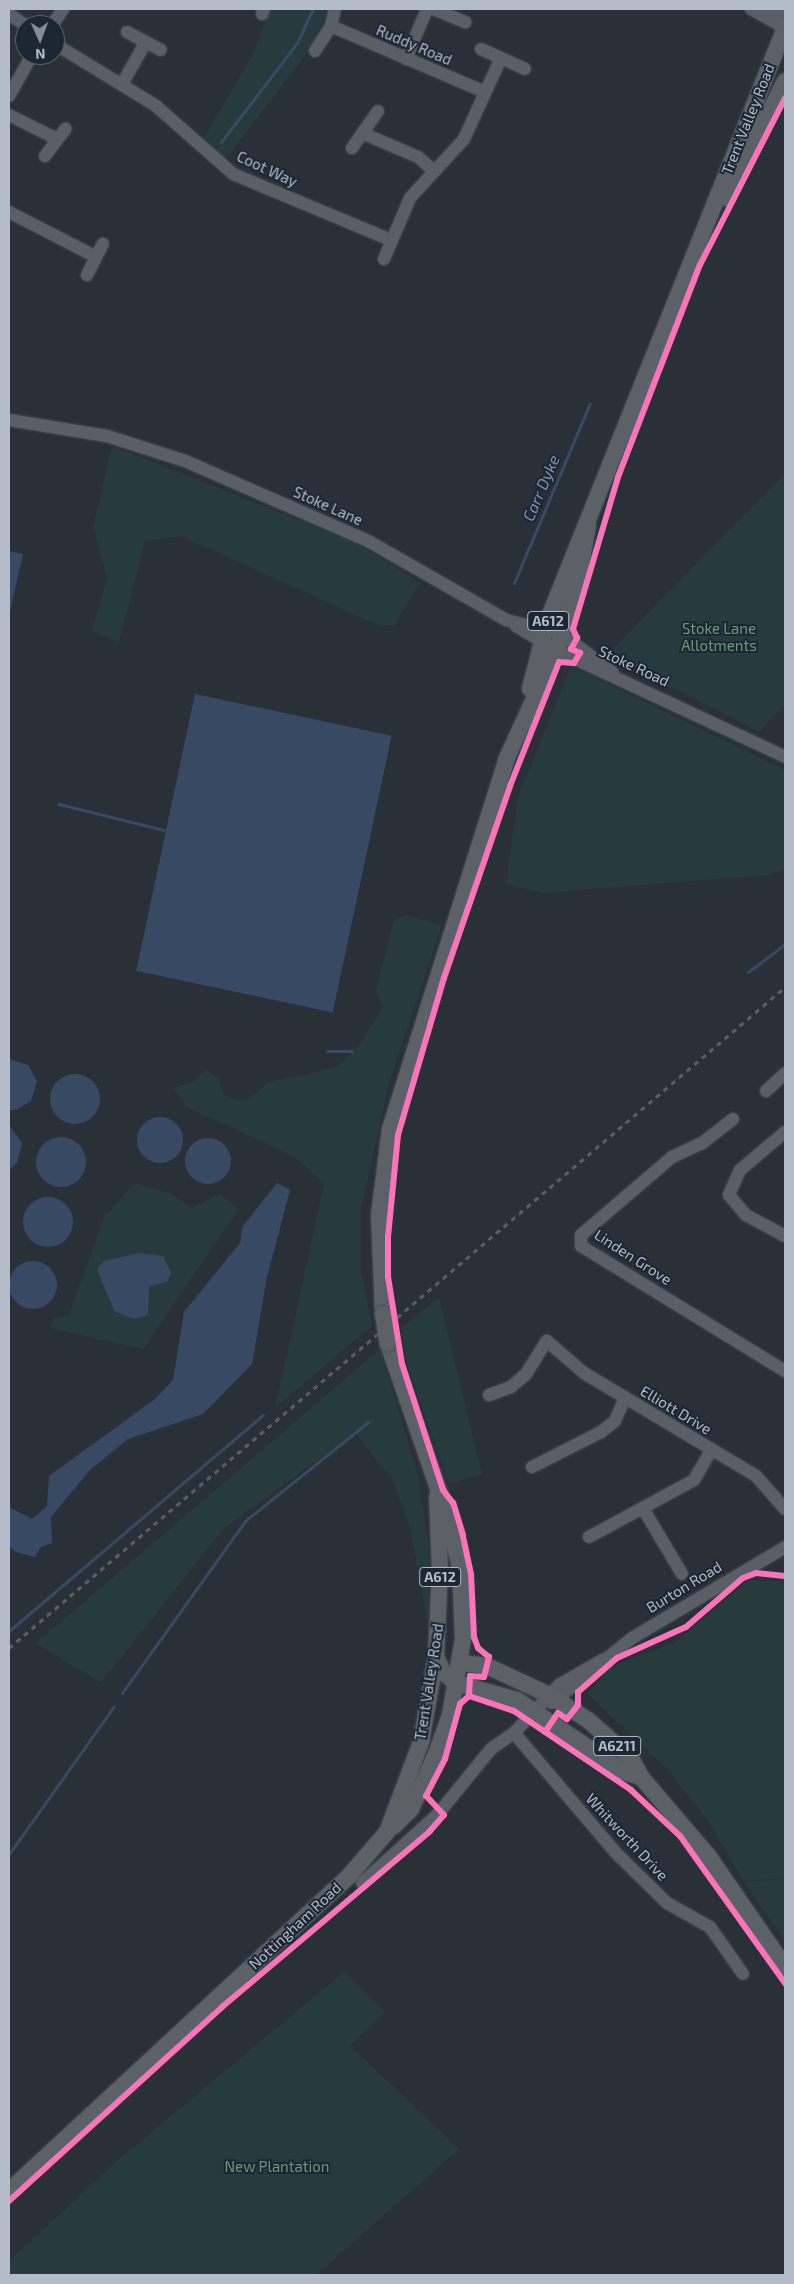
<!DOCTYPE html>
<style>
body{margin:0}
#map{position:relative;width:794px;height:2284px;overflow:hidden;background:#2a3038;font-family:"Exo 2",sans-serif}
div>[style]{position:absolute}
.green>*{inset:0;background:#273a3e}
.water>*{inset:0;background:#384963;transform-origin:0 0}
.round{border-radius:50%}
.stream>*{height:3px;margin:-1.5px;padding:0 1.5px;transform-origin:1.5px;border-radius:1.5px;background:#384963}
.roads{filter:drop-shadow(0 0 1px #484c53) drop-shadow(0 0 1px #484c53)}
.minor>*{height:12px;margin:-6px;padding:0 6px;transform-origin:6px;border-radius:6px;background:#5a5e66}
.major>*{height:16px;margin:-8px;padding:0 8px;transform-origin:8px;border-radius:8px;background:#5c6168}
.rail>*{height:3px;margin-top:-1.5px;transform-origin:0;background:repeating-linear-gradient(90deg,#595d64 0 5px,transparent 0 10px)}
.bridges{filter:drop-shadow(0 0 1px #484c55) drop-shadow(0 0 1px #484c55)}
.major-bridge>*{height:16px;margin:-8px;padding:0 8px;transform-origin:8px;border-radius:8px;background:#5c6168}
.cycleway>*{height:6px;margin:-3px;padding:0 3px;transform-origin:3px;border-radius:3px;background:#fb73b8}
span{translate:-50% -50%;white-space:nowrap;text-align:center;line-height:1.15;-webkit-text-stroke:4px #1d2633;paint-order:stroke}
.shield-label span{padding:1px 4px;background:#1d2633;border:1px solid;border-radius:4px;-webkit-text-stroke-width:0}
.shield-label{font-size:14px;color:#b4bcc9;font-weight:700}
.street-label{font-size:15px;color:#b4bcc9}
.park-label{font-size:15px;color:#6b9a76}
.water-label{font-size:16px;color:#7c92b1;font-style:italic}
.frame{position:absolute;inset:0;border:10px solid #b4bcc9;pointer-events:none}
.north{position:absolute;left:15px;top:15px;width:50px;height:50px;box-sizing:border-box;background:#1d2633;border:1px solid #59626f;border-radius:50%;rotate:178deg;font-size:14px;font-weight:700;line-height:20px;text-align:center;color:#b4bcc9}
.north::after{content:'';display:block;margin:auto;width:18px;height:22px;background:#848b96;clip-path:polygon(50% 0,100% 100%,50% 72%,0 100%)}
</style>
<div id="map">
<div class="green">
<i style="clip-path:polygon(270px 9px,329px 9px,310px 49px,225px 160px,203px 139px,252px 56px)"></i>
<i style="clip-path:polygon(112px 446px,355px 542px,420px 583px,394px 625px,380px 626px,181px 536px,145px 541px,119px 643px,92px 631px,107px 578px,93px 527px)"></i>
<i style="clip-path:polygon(785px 473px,785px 704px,759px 732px,658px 681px,611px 651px)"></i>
<i style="clip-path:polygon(571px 666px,785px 770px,785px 869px,768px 875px,542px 893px,506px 884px,518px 797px)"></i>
<i style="clip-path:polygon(406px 915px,442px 925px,389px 1083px,361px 1209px,361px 1270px,372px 1326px,275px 1408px,324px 1184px,293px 1156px,187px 1107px,173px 1088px,195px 1081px,205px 1070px,219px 1078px,224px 1096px,246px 1101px,269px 1082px,338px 1067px,358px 1047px,383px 1007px,376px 990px,394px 920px)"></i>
<i style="clip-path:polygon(135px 1183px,169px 1193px,192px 1208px,219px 1194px,239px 1209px,143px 1349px,50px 1328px,54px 1319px,69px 1315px,104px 1217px)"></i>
<i style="clip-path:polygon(439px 1298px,482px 1474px,449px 1484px,406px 1362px,401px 1328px)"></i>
<i style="clip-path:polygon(380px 1349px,417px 1471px,429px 1548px,428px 1625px,410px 1528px,393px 1480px,355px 1433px,224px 1528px,101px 1683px,36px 1643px)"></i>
<i style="clip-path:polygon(748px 1580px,785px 1581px,785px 1878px,743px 1881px,709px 1822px,669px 1771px,588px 1694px,610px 1667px,676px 1642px)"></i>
<i style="clip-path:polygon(785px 1879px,785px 1940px,743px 1882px)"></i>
<i style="clip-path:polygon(344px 1972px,384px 2012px,350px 2046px,459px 2149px,316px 2275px,9px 2275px,9px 2261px,118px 2160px)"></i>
</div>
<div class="water">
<i style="clip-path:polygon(9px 551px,23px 554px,9px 616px)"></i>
<i style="left:195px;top:694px;width:201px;height:283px;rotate:12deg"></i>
<i style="clip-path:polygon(9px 1059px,28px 1065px,37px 1081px,31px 1101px,16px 1110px,9px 1110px)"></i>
<i class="round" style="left:50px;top:1074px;width:50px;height:50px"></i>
<i class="round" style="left:137px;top:1117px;width:46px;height:46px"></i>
<i style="clip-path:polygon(9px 1125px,22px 1143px,17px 1163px,9px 1170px)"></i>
<i class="round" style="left:36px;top:1137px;width:50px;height:50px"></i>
<i class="round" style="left:185px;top:1138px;width:46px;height:46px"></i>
<i style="clip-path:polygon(277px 1183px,290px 1190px,267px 1277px,252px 1364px,203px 1414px,128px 1439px,90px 1470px,51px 1517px,52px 1543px,41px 1547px,35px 1557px,16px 1552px,9px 1546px,9px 1507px,32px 1519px,47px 1506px,49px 1476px,155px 1399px,173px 1380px,184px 1312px,240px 1243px,243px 1226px)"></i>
<i class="round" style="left:23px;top:1197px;width:50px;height:50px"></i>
<i style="clip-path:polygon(139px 1253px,163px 1256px,171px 1273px,168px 1281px,149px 1287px,148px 1315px,133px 1319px,114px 1311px,97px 1269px,104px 1261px)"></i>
<i class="round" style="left:9px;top:1261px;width:48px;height:48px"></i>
</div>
<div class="stream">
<i style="left:221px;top:142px;width:125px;rotate:-52.5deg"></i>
<i style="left:297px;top:43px;width:38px;rotate:-65deg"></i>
<i style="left:514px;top:583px;width:195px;rotate:-67.1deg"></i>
<i style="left:59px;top:804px;width:108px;rotate:13.9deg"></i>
<i style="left:748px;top:972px;width:46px;rotate:-37.1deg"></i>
<i style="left:327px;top:1051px;width:25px"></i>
<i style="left:9px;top:1631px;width:333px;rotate:-40.4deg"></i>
<i style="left:122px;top:1693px;width:211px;rotate:-54.4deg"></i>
<i style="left:245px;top:1521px;width:158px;rotate:-38.8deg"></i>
<i style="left:9px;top:1854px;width:181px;rotate:-54.6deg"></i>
</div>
<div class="roads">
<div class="minor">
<i style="left:433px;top:9px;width:35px;rotate:22deg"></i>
<i style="left:751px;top:9px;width:39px;rotate:29deg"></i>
<i style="left:769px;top:9px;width:17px;rotate:24deg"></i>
<i style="left:9px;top:14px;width:19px;rotate:35deg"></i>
<i style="left:262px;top:14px;width:5px;rotate:-68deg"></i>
<i style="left:52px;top:25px;width:19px;rotate:-55deg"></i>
<i style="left:331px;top:26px;width:168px;rotate:23.2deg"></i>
<i style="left:127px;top:32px;width:38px;rotate:28deg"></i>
<i style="left:55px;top:44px;width:119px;rotate:31.5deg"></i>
<i style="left:156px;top:106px;width:103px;rotate:41.4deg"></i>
<i style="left:233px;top:174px;width:171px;rotate:22.7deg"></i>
<i style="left:481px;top:49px;width:48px;rotate:24.4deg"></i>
<i style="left:315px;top:51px;width:30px;rotate:-57deg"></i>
<i style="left:331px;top:26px;width:17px;rotate:-77deg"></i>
<i style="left:406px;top:59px;width:54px;rotate:-67.2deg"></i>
<i style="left:122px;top:84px;width:48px;rotate:-60.3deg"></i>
<i style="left:9px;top:96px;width:47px;rotate:-60.7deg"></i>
<i style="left:9px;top:115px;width:54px;rotate:26.6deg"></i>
<i style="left:362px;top:133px;width:61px;rotate:23.2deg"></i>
<i style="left:418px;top:157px;width:21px;rotate:41deg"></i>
<i style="left:352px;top:148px;width:45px;rotate:-54.9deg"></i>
<i style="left:45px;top:156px;width:34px;rotate:-53deg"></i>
<i style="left:9px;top:212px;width:98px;rotate:27.3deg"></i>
<i style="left:384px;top:259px;width:66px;rotate:-66.9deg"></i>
<i style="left:410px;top:198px;width:80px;rotate:-47.5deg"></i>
<i style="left:464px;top:139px;width:89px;rotate:-65.4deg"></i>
<i style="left:87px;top:275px;width:35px;rotate:-63deg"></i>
<i style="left:9px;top:420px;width:99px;rotate:9.3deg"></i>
<i style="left:107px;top:436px;width:82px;rotate:17.8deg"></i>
<i style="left:185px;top:461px;width:202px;rotate:23.6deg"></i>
<i style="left:370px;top:542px;width:157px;rotate:29.8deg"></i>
<i style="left:506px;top:620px;width:58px;rotate:14deg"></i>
<i style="left:562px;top:634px;width:64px;rotate:37.4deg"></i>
<i style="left:516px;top:626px;width:47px;rotate:31deg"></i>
<i style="left:556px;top:650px;width:253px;rotate:25deg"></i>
<i style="left:766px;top:1091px;width:26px;rotate:-43deg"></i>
<i style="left:733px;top:1119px;width:39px;rotate:142deg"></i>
<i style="left:702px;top:1143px;width:33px;rotate:155deg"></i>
<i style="left:672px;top:1157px;width:120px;rotate:139.4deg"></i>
<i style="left:581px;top:1235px;width:11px;rotate:90deg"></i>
<i style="left:581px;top:1246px;width:239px;rotate:31.5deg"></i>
<i style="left:785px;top:1132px;width:59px;rotate:139.8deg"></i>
<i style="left:740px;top:1170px;width:27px;rotate:114deg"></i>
<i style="left:729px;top:1195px;width:26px;rotate:50deg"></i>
<i style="left:746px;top:1215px;width:44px;rotate:28.3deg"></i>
<i style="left:489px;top:1395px;width:23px;rotate:-20deg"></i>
<i style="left:511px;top:1387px;width:20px;rotate:-41deg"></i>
<i style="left:526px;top:1374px;width:39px;rotate:-58deg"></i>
<i style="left:547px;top:1341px;width:49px;rotate:40.9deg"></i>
<i style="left:584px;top:1373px;width:200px;rotate:30.9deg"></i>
<i style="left:756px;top:1476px;width:44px;rotate:48.7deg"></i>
<i style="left:532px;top:1467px;width:77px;rotate:-26.9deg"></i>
<i style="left:601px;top:1432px;width:18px;rotate:-38deg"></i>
<i style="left:615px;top:1421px;width:25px;rotate:-67deg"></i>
<i style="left:644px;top:1510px;width:74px;rotate:59.3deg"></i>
<i style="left:589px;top:1537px;width:119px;rotate:-28.5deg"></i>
<i style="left:694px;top:1480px;width:34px;rotate:-60deg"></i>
<i style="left:552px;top:1703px;width:103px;rotate:-39.1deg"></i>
<i style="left:632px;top:1638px;width:178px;rotate:-30.7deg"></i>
<i style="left:514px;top:1733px;width:157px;rotate:49.6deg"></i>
<i style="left:616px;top:1853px;width:71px;rotate:44.4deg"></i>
<i style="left:667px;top:1903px;width:49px;rotate:29.2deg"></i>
<i style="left:710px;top:1927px;width:57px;rotate:54.9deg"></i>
<i style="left:362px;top:1883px;width:103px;rotate:-42.2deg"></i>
<i style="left:438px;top:1814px;width:84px;rotate:-50.8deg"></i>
<i style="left:491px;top:1749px;width:28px;rotate:-35deg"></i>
<i style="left:514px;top:1733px;width:66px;rotate:-46.8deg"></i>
<i style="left:559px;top:1685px;width:50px;rotate:-30.2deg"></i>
</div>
<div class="major">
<i style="left:726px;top:198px;width:131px;rotate:-63.2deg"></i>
<i style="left:530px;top:689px;width:69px;rotate:-75.8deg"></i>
<i style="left:547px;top:622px;width:640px;rotate:-68.17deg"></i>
<i style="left:383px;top:1314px;width:99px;rotate:-92.3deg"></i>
<i style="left:379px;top:1215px;width:87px;rotate:-82.7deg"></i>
<i style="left:390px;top:1129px;width:387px;rotate:-72.5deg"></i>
<i style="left:506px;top:760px;width:128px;rotate:-65.4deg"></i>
<i style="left:559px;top:644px;width:67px;rotate:-73.5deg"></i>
<i style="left:578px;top:580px;width:55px;rotate:-79.5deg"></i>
<i style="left:388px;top:1344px;width:183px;rotate:70.9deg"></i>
<i style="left:448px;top:1517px;width:51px;rotate:76.5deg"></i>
<i style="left:460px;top:1567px;width:72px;rotate:87.6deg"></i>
<i style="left:463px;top:1639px;width:77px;rotate:99.7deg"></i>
<i style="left:450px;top:1715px;width:41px;rotate:109.7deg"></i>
<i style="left:436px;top:1754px;width:60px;rotate:114.4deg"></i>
<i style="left:411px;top:1809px;width:25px;rotate:135deg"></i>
<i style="left:436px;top:1657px;width:17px;rotate:65deg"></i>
<i style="left:443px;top:1672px;width:17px;rotate:40deg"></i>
<i style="left:456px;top:1683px;width:63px;rotate:15.6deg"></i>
<i style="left:517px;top:1700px;width:129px;rotate:33.9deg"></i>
<i style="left:624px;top:1772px;width:18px;rotate:16deg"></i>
<i style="left:460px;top:1663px;width:27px;rotate:6deg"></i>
<i style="left:487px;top:1666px;width:68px;rotate:25.1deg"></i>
<i style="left:549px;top:1695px;width:46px;rotate:32.7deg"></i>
<i style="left:588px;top:1720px;width:57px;rotate:41.5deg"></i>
<i style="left:631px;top:1758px;width:21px;rotate:62deg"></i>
<i style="left:641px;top:1777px;width:105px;rotate:49.6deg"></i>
<i style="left:709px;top:1857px;width:134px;rotate:55.4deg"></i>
<i style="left:9px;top:2191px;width:462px;rotate:-42.8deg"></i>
<i style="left:348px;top:1877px;width:60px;rotate:-49.1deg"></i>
<i style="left:387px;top:1832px;width:96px;rotate:-69.3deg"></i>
<i style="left:421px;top:1742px;width:86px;rotate:-80deg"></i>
<i style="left:436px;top:1657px;width:87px;rotate:-87.4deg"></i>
<i style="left:440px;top:1570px;width:74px;rotate:-92.3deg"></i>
</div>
</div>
<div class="rail">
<i style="left:9px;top:1648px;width:1019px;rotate:-40.42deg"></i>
</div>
<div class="bridges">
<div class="major-bridge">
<i style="left:383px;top:1314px;width:30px;rotate:81deg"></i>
</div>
</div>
<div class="cycleway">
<i style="left:469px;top:1696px;width:20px;rotate:-87deg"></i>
<i style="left:470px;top:1676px;width:14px;rotate:4deg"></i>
<i style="left:484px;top:1677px;width:21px;rotate:-76deg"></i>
<i style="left:489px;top:1657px;width:14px;rotate:-141deg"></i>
<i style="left:478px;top:1648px;width:12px;rotate:-110deg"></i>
<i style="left:474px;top:1637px;width:63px;rotate:-92.7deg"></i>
<i style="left:471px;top:1574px;width:40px;rotate:-102deg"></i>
<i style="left:463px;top:1535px;width:34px;rotate:-107deg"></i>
<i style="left:453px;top:1503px;width:16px;rotate:-128deg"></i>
<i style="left:443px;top:1490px;width:133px;rotate:-108deg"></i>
<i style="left:402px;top:1364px;width:88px;rotate:-99.1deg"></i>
<i style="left:388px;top:1277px;width:40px;rotate:-90deg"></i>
<i style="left:388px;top:1237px;width:102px;rotate:-84.4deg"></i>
<i style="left:398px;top:1135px;width:164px;rotate:-73.7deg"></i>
<i style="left:444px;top:978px;width:203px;rotate:-71deg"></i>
<i style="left:510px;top:786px;width:133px;rotate:-68.4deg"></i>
<i style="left:559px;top:662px;width:15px;rotate:4deg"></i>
<i style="left:574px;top:663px;width:12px;rotate:-59deg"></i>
<i style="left:580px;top:653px;width:10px;rotate:-156deg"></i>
<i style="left:571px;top:649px;width:13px;rotate:-61deg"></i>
<i style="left:577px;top:638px;width:10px;rotate:-114deg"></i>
<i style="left:573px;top:629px;width:159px;rotate:-73.5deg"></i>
<i style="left:618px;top:477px;width:227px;rotate:-68.9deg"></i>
<i style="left:700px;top:265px;width:187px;rotate:-63deg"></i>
<i style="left:545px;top:1732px;width:23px;rotate:-56deg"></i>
<i style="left:558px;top:1713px;width:11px;rotate:34deg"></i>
<i style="left:567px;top:1719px;width:18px;rotate:-52deg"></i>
<i style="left:578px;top:1705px;width:13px;rotate:-90deg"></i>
<i style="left:578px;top:1692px;width:52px;rotate:-41.1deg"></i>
<i style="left:617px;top:1658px;width:76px;rotate:-24.2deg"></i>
<i style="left:686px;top:1627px;width:75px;rotate:-40.7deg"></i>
<i style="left:743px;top:1578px;width:14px;rotate:-21deg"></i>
<i style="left:756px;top:1573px;width:29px;rotate:6deg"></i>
<i style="left:9px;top:2201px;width:288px;rotate:-42.3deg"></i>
<i style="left:222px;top:2007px;width:272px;rotate:-40.2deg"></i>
<i style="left:430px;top:1831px;width:21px;rotate:-49deg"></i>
<i style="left:444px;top:1815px;width:26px;rotate:-133deg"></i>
<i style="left:426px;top:1796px;width:42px;rotate:-62.8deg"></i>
<i style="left:445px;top:1759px;width:57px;rotate:-74.7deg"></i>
<i style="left:460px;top:1704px;width:12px;rotate:-42deg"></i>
<i style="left:469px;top:1696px;width:47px;rotate:18.4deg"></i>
<i style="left:514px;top:1711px;width:141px;rotate:34deg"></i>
<i style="left:631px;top:1790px;width:67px;rotate:43.2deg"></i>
<i style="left:680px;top:1836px;width:181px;rotate:54.5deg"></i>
</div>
<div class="shield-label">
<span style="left:548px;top:621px">A612</span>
<span style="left:440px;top:1577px">A612</span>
<span style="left:617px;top:1746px">A6211</span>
</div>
<div class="street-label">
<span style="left:414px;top:45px;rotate:23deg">Ruddy Road</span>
<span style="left:748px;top:119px;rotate:-68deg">Trent Valley Road</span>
<span style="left:267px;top:169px;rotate:25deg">Coot Way</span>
<span style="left:328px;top:506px;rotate:24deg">Stoke Lane</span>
<span style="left:634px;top:666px;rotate:25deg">Stoke Road</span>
<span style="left:633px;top:1257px;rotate:33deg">Linden Grove</span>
<span style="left:676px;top:1410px;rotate:31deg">Elliott Drive</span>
<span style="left:684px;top:1587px;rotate:-31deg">Burton Road</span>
<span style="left:429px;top:1682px;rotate:-81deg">Trent Valley Road</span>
<span style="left:627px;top:1837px;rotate:47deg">Whitworth Drive</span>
<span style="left:295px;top:1926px;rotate:-43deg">Nottingham Road</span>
</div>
<div class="park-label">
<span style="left:719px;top:637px">Stoke Lane<br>Allotments</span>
<span style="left:277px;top:2167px">New Plantation</span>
</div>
<div class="water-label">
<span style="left:541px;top:488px;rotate:-67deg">Carr Dyke</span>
</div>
<div class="frame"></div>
<div class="north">N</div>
</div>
